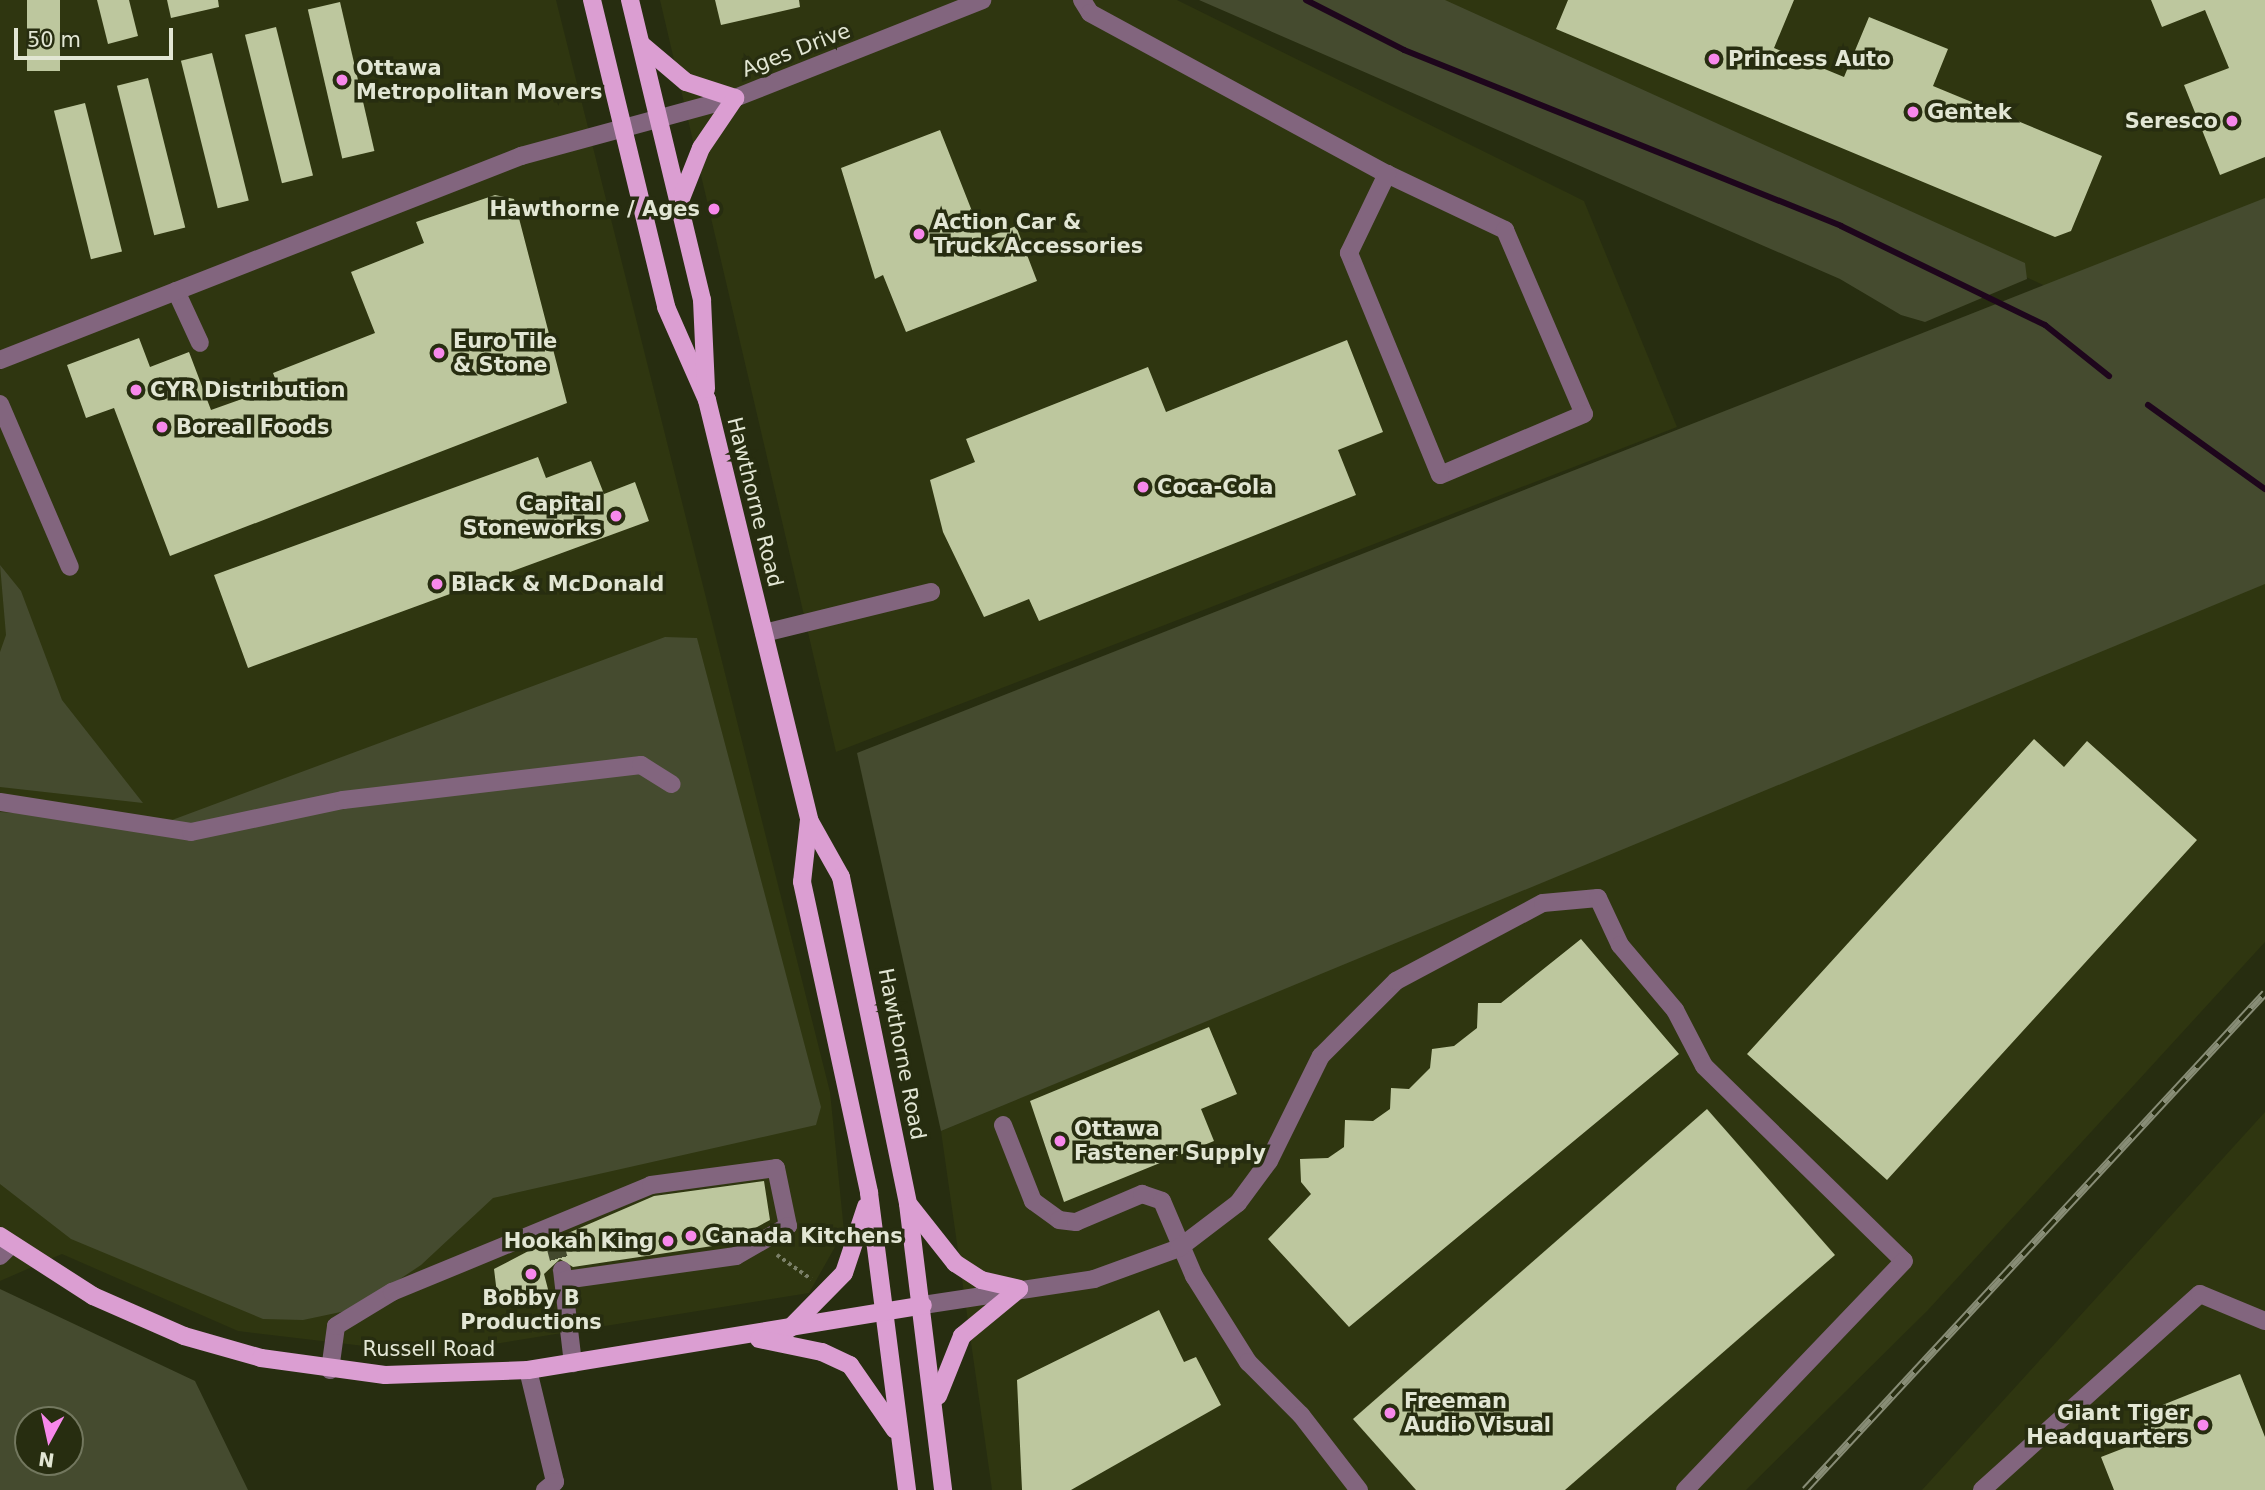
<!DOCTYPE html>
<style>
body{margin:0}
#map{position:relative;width:2265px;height:1490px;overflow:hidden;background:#272d10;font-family:"DejaVu Sans",sans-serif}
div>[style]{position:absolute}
.built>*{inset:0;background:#2f3610}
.green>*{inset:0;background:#454b2f}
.stream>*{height:6px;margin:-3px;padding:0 3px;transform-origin:3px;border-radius:3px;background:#1e061c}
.building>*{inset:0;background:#bdc79e;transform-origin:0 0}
.minor-tunnel>*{height:18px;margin-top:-9px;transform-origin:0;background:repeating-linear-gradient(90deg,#43492d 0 18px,transparent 0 27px)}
.path>*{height:3.5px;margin-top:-1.75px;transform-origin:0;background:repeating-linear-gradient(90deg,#7b8068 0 3.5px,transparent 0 7px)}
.minor>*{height:18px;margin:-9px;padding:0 9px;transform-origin:9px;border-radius:9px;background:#82657e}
.major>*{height:18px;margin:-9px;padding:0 9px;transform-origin:9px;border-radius:9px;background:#db9ed2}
.rail>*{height:8px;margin-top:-4px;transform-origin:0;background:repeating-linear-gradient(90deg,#272d10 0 16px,#888d76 0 32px);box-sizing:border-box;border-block:2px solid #888d76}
.dots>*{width:19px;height:19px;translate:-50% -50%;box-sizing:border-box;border:4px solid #272d10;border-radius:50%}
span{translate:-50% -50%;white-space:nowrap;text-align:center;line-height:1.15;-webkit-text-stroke:7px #272d10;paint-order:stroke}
.street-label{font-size:21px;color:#e2e6d4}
.poi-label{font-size:21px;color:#e2e6d4;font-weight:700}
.left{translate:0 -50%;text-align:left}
.right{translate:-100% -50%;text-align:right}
.north{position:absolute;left:14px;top:1406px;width:70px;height:70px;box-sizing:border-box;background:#272d10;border:2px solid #72775e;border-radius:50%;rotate:188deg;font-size:19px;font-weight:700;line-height:28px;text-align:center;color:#e2e6d4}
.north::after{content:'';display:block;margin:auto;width:24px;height:32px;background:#f788eb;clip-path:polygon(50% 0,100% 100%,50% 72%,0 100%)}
.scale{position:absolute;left:14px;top:28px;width:159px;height:32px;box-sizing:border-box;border:4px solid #e2e6d4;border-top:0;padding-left:9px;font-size:21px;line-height:24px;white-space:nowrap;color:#e2e6d4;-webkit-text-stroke:5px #272d10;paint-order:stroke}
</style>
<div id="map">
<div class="built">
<i style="clip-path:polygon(0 0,556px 0,830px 1092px,844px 1231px,809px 1293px,432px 1354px,238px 1331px,62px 1254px,0 1281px)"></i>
<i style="clip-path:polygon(660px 0,1177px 0,1584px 201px,1677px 427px,836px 752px)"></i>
<i style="clip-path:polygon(1403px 0,2265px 0,2265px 213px,2056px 291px,1587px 72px)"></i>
<i style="clip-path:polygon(2265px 580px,2265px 942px,1928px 1310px,1746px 1490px,992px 1490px,941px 1131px)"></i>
<i style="clip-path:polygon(2265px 1112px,2265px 1490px,1922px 1490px)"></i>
</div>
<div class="green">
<i style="clip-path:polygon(1199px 0,1445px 0,2025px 263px,2027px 279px,1925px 322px,1901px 315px,1840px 279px)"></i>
<i style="clip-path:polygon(2265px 198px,2265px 584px,941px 1131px,857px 753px)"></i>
<i style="clip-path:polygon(0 565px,21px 591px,62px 700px,143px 803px,0 787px,0 652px,6px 635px)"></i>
<i style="clip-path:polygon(665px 637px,697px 638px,821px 1107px,816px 1125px,493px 1198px,421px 1265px,355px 1309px,303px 1320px,263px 1319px,71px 1239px,0 1184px,0 812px,164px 823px)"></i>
<i style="clip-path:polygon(evenodd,0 1289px,195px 1381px,248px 1490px,0 1490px,0 1289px,28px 1420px,70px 1420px,70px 1462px,28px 1462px,28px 1420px)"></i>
</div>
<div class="stream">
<i style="left:1306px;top:0;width:110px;rotate:27deg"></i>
<i style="left:1404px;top:50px;width:471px;rotate:21.9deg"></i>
<i style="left:1841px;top:226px;width:227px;rotate:25.9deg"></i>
<i style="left:2045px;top:325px;width:82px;rotate:38.6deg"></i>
<i style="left:2148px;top:405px;width:144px;rotate:35.7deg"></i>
</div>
<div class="building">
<i style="left:27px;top:0;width:33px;height:71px"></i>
<i style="clip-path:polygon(97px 0,129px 0,138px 36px,108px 44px)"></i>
<i style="clip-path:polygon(167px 0,218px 0,219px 7px,171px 18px)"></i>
<i style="clip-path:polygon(715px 0,799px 0,800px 7px,721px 25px)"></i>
<i style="clip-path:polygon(1568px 0,1794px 0,1774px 48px,1844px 77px,1869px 17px,1948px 49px,1933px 86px,2102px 156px,2071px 231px,2055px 237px,1556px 29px)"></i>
<i style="clip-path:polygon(2151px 0,2265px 0,2265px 157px,2220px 175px,2184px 85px,2229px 68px,2205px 10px,2162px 27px)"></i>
<i style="left:340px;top:2px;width:153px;height:33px;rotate:77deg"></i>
<i style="left:276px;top:27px;width:153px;height:32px;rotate:76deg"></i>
<i style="left:212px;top:53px;width:152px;height:32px;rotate:76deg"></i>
<i style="left:148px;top:78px;width:154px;height:32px;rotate:76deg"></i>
<i style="left:85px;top:103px;width:153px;height:32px;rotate:76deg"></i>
<i style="clip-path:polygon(940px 130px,983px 239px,1016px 226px,1037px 281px,906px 332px,883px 275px,875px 279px,841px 168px)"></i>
<i style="clip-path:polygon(495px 195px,514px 199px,567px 403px,170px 556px,114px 408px,86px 418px,67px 365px,139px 338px,150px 367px,189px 352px,211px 410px,278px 386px,273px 373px,375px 333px,351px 272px,424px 243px,416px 222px)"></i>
<i style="clip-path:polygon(1347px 340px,1383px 432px,1338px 450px,1356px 495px,1039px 621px,1029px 599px,984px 617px,943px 532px,930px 480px,975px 462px,966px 439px,1148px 367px,1166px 412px)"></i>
<i style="clip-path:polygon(538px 457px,546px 478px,591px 461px,604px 494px,635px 482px,649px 521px,248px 668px,214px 575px)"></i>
<i style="clip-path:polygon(2034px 739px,2064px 767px,2087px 741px,2197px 840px,1887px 1180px,1747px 1054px)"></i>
<i style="clip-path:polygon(1581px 939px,1679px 1054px,1349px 1327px,1268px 1239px,1311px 1194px,1301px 1182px,1300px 1159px,1328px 1158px,1344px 1147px,1345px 1120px,1373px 1121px,1390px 1109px,1391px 1088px,1409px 1089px,1430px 1068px,1432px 1049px,1454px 1046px,1477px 1028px,1478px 1003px,1501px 1003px)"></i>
<i style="clip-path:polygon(1209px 1027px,1237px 1094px,1201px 1109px,1214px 1141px,1064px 1202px,1030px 1101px)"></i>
<i style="clip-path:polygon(1707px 1109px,1835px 1255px,1565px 1490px,1416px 1490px,1353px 1419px)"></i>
<i style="clip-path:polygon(764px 1181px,770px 1220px,726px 1244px,573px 1267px,560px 1259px,544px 1274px,549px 1293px,498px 1302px,494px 1269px,538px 1246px,654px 1196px)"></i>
<i style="clip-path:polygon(1159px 1310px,1184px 1362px,1196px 1357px,1221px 1405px,1071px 1490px,1022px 1490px,1017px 1380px)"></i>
<i style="clip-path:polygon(2240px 1374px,2265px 1437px,2265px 1490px,2114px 1490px,2101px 1457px,2150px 1438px,2140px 1414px)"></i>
</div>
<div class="minor-tunnel">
<i style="left:554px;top:1241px;width:30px;rotate:75deg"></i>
</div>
<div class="path">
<i style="left:777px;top:1255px;width:42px;rotate:35.2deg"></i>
</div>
<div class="minor">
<i style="left:1082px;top:0;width:15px;rotate:58deg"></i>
<i style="left:1090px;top:13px;width:338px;rotate:28.5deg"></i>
<i style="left:1387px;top:174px;width:131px;rotate:25.4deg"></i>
<i style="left:1505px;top:230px;width:200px;rotate:66.8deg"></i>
<i style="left:1584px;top:414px;width:156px;rotate:157deg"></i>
<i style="left:1440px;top:475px;width:240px;rotate:-112.3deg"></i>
<i style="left:1349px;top:253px;width:88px;rotate:-64.3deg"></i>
<i style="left:176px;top:291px;width:57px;rotate:65.2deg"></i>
<i style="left:0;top:360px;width:560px;rotate:-21.38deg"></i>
<i style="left:521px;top:156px;width:222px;rotate:-15.2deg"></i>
<i style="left:735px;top:98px;width:266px;rotate:-21.6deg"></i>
<i style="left:0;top:404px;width:177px;rotate:66.8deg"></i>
<i style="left:764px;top:633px;width:172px;rotate:-13.8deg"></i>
<i style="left:0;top:802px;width:193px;rotate:8.9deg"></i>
<i style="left:191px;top:832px;width:155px;rotate:-11.9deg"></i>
<i style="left:343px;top:800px;width:300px;rotate:-6.7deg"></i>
<i style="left:641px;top:765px;width:36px;rotate:32deg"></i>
<i style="left:1003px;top:1125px;width:82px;rotate:68.5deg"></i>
<i style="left:1033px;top:1201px;width:32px;rotate:36deg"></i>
<i style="left:1059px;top:1220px;width:17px;rotate:7deg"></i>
<i style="left:1076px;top:1222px;width:72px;rotate:-23deg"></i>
<i style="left:1142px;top:1194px;width:21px;rotate:19deg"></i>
<i style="left:1162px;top:1201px;width:82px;rotate:66.9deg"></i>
<i style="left:1194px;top:1276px;width:102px;rotate:57.9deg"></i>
<i style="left:1248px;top:1362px;width:75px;rotate:45deg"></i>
<i style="left:1301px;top:1415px;width:95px;rotate:52.3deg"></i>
<i style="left:0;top:1256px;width:16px;rotate:-45deg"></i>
<i style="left:562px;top:1270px;width:94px;rotate:83.3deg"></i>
<i style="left:923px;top:1305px;width:173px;rotate:-8.6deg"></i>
<i style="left:1094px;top:1279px;width:90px;rotate:-20deg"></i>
<i style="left:1179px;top:1248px;width:74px;rotate:-37.3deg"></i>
<i style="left:1238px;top:1203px;width:52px;rotate:-53.6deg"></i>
<i style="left:1269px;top:1161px;width:117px;rotate:-63.7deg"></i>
<i style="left:1321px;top:1056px;width:106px;rotate:-45deg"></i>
<i style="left:1396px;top:981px;width:166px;rotate:-28deg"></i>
<i style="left:1543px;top:903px;width:55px;rotate:-5.2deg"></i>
<i style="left:1598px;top:898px;width:52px;rotate:64.9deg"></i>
<i style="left:1620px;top:945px;width:85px;rotate:49.8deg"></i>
<i style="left:1675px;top:1010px;width:63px;rotate:62.6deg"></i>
<i style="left:1704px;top:1066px;width:279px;rotate:44.3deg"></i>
<i style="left:1904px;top:1261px;width:317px;rotate:133.7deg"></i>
<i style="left:330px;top:1370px;width:44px;rotate:-82.2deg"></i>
<i style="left:336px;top:1326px;width:66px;rotate:-31.3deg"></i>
<i style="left:392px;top:1292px;width:280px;rotate:-22.4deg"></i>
<i style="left:651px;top:1185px;width:126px;rotate:-7.7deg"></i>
<i style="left:776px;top:1168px;width:59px;rotate:78.3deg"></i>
<i style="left:788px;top:1226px;width:60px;rotate:150deg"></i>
<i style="left:736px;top:1256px;width:172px;rotate:172deg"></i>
<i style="left:528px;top:1370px;width:115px;rotate:76.4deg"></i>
<i style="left:555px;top:1482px;width:13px;rotate:141deg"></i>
<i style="left:1982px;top:1490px;width:293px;rotate:-42deg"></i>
<i style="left:2200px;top:1294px;width:70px;rotate:22.6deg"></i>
</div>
<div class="major">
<i style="left:592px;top:0;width:316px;rotate:76.4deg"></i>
<i style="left:666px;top:307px;width:102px;rotate:66.2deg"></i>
<i style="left:707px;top:400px;width:432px;rotate:76.3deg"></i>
<i style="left:809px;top:820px;width:65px;rotate:60.7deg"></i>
<i style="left:841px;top:877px;width:334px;rotate:78.4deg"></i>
<i style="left:908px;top:1204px;width:288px;rotate:83deg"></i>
<i style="left:630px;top:0;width:309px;rotate:76.5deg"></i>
<i style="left:702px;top:300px;width:89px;rotate:87.4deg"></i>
<i style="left:641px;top:44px;width:59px;rotate:40.2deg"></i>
<i style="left:686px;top:82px;width:52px;rotate:18.1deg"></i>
<i style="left:735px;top:98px;width:60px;rotate:124.2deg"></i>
<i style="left:701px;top:148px;width:57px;rotate:111.6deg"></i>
<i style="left:809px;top:820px;width:62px;rotate:96.4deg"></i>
<i style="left:802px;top:882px;width:318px;rotate:77.8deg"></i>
<i style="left:869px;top:1193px;width:299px;rotate:82.7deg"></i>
<i style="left:910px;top:1206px;width:73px;rotate:51.7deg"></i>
<i style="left:955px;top:1263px;width:31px;rotate:33deg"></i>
<i style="left:981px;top:1280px;width:39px;rotate:13deg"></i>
<i style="left:0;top:1236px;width:111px;rotate:32.8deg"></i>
<i style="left:93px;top:1296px;width:99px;rotate:23.7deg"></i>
<i style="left:184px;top:1336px;width:80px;rotate:15.9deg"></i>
<i style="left:261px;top:1358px;width:125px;rotate:7.8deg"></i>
<i style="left:385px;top:1375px;width:143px;rotate:-2deg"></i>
<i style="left:528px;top:1370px;width:400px;rotate:-9.3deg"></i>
<i style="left:789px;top:1329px;width:78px;rotate:-45.5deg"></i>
<i style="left:844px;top:1273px;width:70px;rotate:-71.6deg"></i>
<i style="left:759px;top:1339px;width:64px;rotate:11.7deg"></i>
<i style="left:822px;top:1352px;width:31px;rotate:25deg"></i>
<i style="left:850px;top:1365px;width:79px;rotate:55.3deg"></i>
<i style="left:938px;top:1396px;width:65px;rotate:-68.2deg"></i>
<i style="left:962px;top:1336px;width:74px;rotate:-39.5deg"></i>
</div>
<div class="rail">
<i style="left:1805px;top:1490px;width:677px;rotate:-47.21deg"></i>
</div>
<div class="dots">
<i style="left:1714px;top:59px;background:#f788eb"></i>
<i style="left:342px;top:80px;background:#f788eb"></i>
<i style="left:1913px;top:112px;background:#f788eb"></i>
<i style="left:2232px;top:121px;background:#f788eb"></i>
<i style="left:714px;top:209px;background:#f788eb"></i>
<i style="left:919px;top:234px;background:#f788eb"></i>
<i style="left:439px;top:353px;background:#f788eb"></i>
<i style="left:136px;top:390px;background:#f788eb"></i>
<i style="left:162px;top:427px;background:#f788eb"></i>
<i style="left:1143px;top:487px;background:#f788eb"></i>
<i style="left:616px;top:516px;background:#f788eb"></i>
<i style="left:437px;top:584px;background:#f788eb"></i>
<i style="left:1060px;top:1141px;background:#f788eb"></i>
<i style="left:691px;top:1236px;background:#f788eb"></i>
<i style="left:668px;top:1241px;background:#f788eb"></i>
<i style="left:531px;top:1274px;background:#f788eb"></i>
<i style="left:1390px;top:1413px;background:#f788eb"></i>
<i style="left:2203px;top:1425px;background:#f788eb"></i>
</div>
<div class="street-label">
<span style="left:796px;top:50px;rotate:-21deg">Ages Drive</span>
<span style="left:755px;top:502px;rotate:76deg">Hawthorne Road</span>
<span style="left:902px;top:1054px;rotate:79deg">Hawthorne Road</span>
<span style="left:429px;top:1349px">Russell Road</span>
</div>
<div class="poi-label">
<span class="left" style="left:1728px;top:59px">Princess Auto</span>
<span class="left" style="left:356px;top:80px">Ottawa<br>Metropolitan Movers</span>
<span class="left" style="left:1927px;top:112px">Gentek</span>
<span class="right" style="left:2218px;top:121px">Seresco</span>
<span class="right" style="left:700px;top:209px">Hawthorne / Ages</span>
<span class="left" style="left:933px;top:234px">Action Car &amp;<br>Truck Accessories</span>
<span class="left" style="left:453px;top:353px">Euro Tile<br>&amp; Stone</span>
<span class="left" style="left:150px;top:390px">CYR Distribution</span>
<span class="left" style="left:176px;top:427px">Boreal Foods</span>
<span class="left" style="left:1157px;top:487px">Coca-Cola</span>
<span class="right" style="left:602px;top:516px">Capital<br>Stoneworks</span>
<span class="left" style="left:451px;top:584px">Black &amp; McDonald</span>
<span class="left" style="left:1074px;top:1141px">Ottawa<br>Fastener Supply</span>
<span class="left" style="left:705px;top:1236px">Canada Kitchens</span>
<span class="right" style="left:654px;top:1241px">Hookah King</span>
<span style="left:531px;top:1310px">Bobby B<br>Productions</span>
<span class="left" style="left:1404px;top:1413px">Freeman<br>Audio Visual</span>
<span class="right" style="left:2189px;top:1425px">Giant Tiger<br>Headquarters</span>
</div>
<div class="north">N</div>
<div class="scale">50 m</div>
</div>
